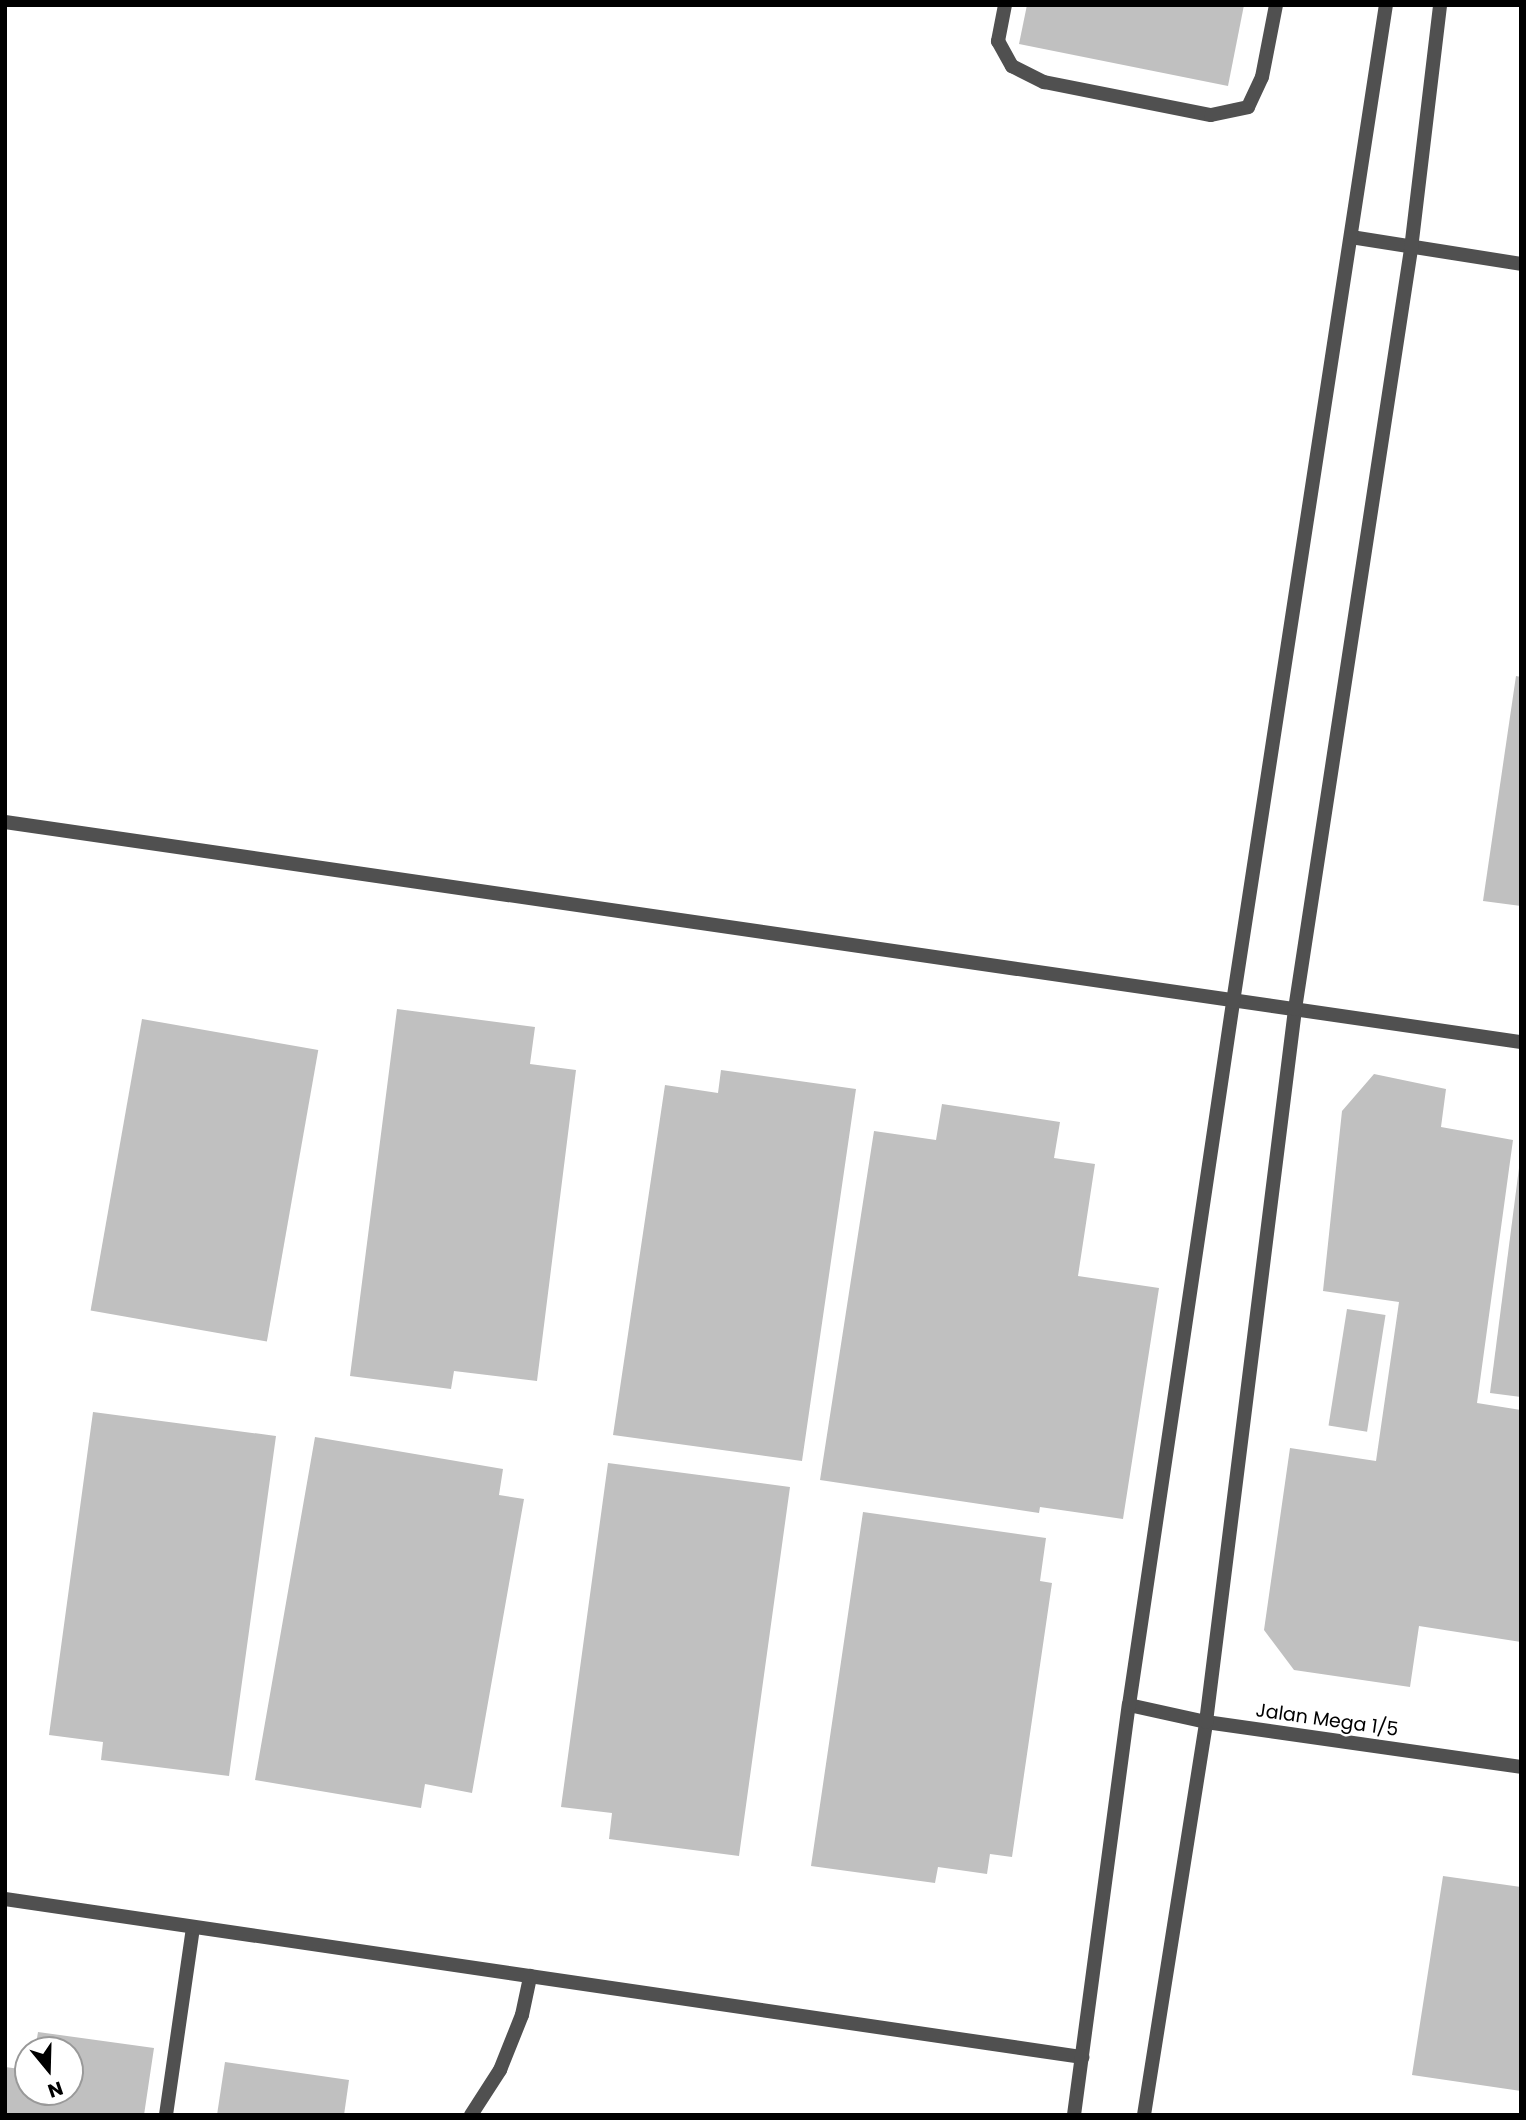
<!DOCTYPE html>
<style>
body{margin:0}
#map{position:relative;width:1526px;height:2120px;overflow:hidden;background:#fff;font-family:Poppins,sans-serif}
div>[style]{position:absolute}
.building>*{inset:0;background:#c0c0c0;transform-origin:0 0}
.lane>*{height:14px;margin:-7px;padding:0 7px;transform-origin:7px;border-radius:7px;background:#505050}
.street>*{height:14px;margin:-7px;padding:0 7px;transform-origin:7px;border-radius:7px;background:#505050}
span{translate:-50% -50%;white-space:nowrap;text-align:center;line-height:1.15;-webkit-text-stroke:5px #fff;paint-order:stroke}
.street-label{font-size:19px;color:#000}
.frame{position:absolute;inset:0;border:7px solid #000;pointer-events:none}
.north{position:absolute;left:14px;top:2036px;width:70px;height:70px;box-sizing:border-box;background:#fff;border:2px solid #999;border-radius:50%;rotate:161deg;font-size:19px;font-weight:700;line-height:28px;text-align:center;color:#000}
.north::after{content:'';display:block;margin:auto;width:24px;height:32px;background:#000;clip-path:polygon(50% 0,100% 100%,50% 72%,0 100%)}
</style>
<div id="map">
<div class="building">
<i style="clip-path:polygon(1027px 5px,1244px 5px,1228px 86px,1019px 44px)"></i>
<i style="clip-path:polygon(1516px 676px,1521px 677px,1521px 906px,1483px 901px)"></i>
<i style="clip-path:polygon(397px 1009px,535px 1027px,530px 1064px,576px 1070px,537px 1381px,454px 1371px,451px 1389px,350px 1376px)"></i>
<i style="left:142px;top:1019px;width:179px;height:296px;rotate:10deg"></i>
<i style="clip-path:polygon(721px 1070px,856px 1089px,802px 1461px,613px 1435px,665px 1085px,718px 1093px)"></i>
<i style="clip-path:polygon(1374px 1074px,1446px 1089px,1441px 1127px,1513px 1140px,1477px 1403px,1521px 1410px,1521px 1642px,1419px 1626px,1410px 1687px,1294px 1670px,1264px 1630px,1290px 1448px,1376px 1461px,1399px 1302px,1323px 1291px,1342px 1111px)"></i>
<i style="clip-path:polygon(942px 1104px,1060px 1122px,1054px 1158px,1095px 1164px,1078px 1276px,1159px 1288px,1123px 1519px,1040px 1507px,1039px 1513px,820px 1480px,874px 1131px,936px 1140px)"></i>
<i style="clip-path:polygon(1519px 1168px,1521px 1168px,1521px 1397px,1490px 1393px)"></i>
<i style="left:1347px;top:1309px;width:39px;height:118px;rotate:9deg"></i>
<i style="clip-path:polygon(93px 1412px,276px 1436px,229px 1776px,101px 1760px,103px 1742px,49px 1735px)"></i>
<i style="clip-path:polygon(315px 1437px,503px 1469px,499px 1495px,524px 1499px,472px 1793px,425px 1784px,421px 1808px,255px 1780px)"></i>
<i style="clip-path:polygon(608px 1463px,790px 1487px,739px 1856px,609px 1839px,612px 1813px,561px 1807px)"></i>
<i style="clip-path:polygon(863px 1512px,1046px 1538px,1040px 1581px,1052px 1583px,1012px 1857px,990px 1854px,987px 1874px,938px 1867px,935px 1883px,811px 1866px)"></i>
<i style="clip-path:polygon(1443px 1876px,1521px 1887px,1521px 2091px,1412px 2075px)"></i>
<i style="clip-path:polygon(38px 2032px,154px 2048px,144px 2115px,5px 2115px,5px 2067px,28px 2070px,28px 2092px,70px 2092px,70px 2050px,35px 2050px)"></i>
<i style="clip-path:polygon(225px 2062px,349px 2080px,344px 2115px,217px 2115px)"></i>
</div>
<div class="lane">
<i style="left:1005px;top:5px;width:37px;rotate:101deg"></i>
<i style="left:998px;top:41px;width:29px;rotate:61deg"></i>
<i style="left:1012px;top:66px;width:36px;rotate:27deg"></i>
<i style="left:1044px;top:82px;width:170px;rotate:11.2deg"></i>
<i style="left:1211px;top:115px;width:38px;rotate:-12deg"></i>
<i style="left:1248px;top:107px;width:33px;rotate:-65deg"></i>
<i style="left:1262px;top:77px;width:73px;rotate:-79deg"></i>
<i style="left:166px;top:2115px;width:190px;rotate:-81.8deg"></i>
<i style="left:471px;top:2115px;width:54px;rotate:-57.2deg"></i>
<i style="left:500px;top:2070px;width:59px;rotate:-68.2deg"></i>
<i style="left:522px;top:2015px;width:40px;rotate:-78deg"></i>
</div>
<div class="street">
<i style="left:1351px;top:237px;width:172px;rotate:9deg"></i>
<i style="left:5px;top:822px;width:1532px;rotate:8.26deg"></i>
<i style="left:1129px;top:1705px;width:79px;rotate:12.4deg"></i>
<i style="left:1206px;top:1722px;width:318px;rotate:8.1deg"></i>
<i style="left:5px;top:1899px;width:1089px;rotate:8.35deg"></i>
<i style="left:1074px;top:2115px;width:414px;rotate:-82.4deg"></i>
<i style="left:1129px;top:1705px;width:711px;rotate:-81.58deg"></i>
<i style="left:1233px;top:1002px;width:1009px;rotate:-81.28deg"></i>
<i style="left:1144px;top:2115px;width:398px;rotate:-81deg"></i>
<i style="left:1206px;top:1722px;width:719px;rotate:-82.88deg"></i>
<i style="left:1295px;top:1009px;width:769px;rotate:-81.32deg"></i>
<i style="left:1411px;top:249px;width:246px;rotate:-83.2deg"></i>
</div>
<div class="street-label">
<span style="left:1327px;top:1720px;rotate:8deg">Jalan Mega 1/5</span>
</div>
<div class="frame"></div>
<div class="north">N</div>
</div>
